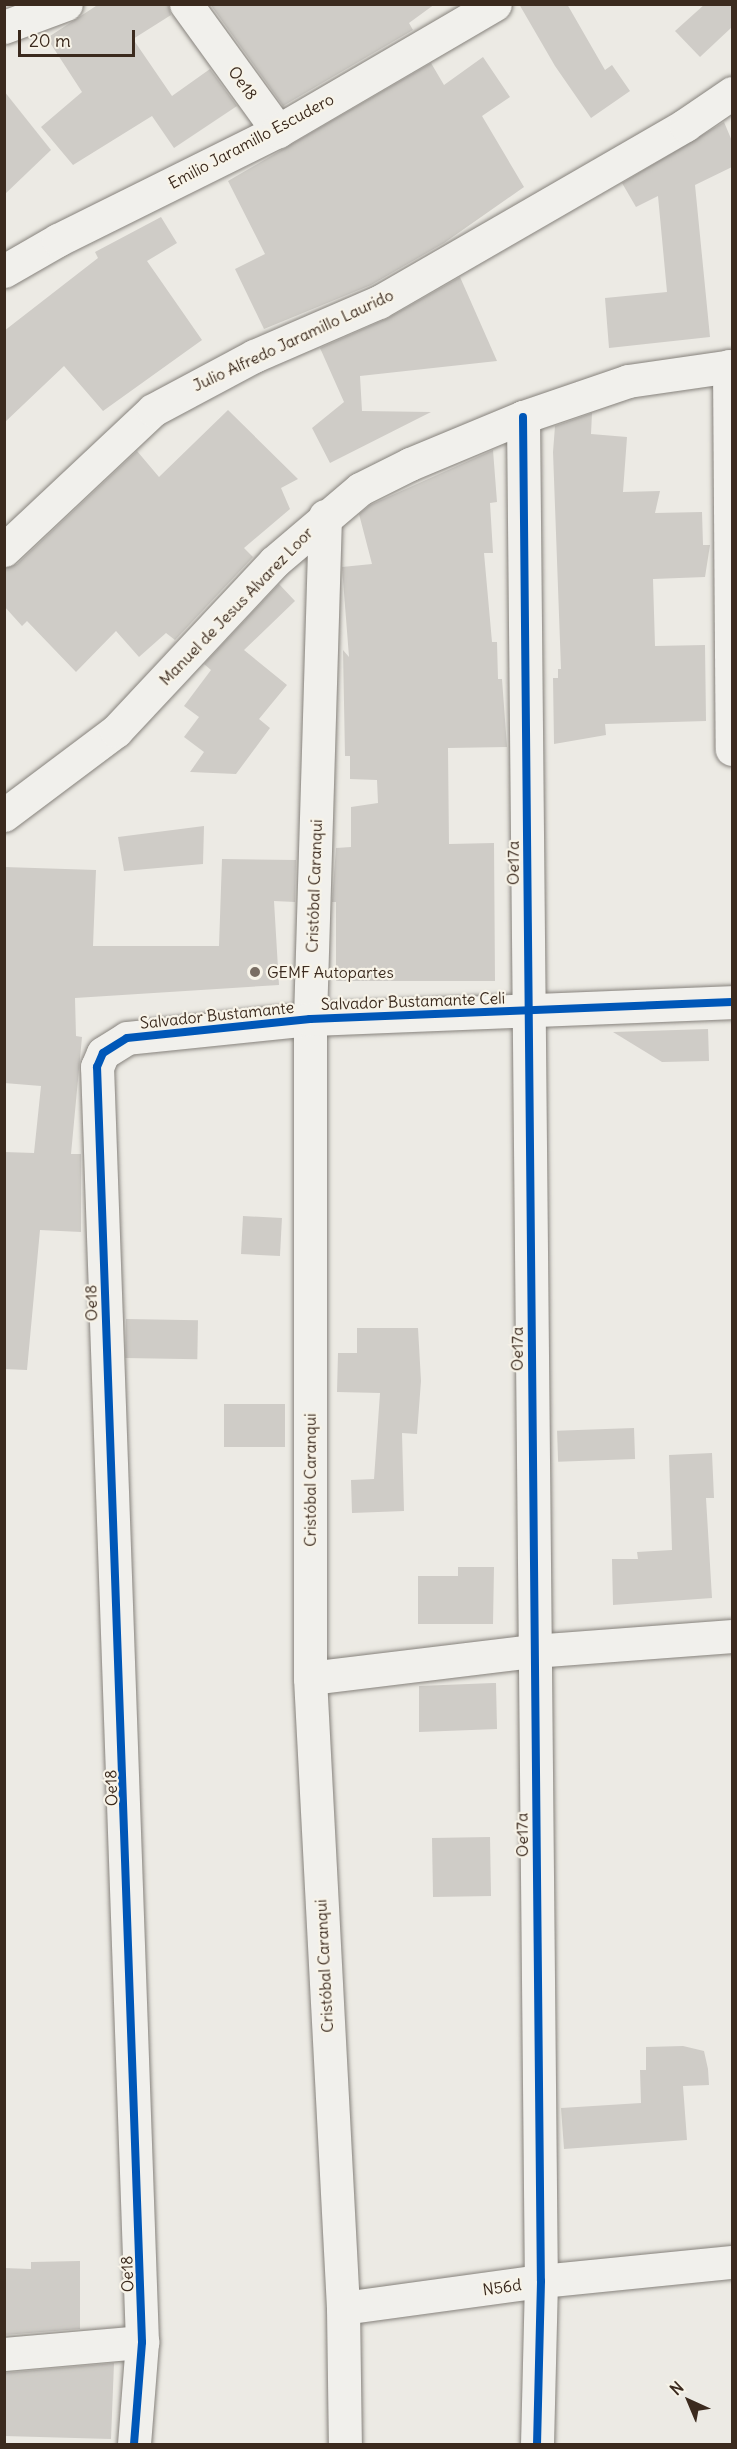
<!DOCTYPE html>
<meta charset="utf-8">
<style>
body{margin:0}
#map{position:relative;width:737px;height:2449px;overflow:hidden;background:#eceae4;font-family:Delius,sans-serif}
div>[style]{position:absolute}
.building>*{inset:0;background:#cfccc7;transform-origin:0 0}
.roads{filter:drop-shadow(0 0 2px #86827c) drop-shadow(0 0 2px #86827c)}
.minor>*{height:33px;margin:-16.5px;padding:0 16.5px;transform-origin:16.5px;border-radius:16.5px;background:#f1f0ec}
.cycleway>*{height:8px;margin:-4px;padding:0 4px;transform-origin:4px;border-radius:4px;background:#0057b8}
.dots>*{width:16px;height:16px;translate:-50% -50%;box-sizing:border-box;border:3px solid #f7f3e8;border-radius:50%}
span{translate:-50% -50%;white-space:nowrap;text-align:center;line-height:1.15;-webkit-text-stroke:4.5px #f7f3e8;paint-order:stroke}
.street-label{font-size:16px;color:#3b2a1e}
.poi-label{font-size:16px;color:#3b2a1e}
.left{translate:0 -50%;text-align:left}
.frame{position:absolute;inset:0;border:6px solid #3b2a1e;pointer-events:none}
.north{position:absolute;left:659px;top:2371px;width:60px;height:60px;-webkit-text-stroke:4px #f7f3e8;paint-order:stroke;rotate:316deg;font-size:16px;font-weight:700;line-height:24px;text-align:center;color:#3b2a1e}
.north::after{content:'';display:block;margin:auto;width:21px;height:27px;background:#3b2a1e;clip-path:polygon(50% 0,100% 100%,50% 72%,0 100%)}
.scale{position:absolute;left:18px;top:30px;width:117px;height:27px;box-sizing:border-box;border:3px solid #3b2a1e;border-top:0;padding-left:8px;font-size:18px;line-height:21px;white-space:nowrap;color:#3b2a1e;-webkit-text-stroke:4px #f7f3e8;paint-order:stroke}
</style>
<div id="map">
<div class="building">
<i style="clip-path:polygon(99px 4px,168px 4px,171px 15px,133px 39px,172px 96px,210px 69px,237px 106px,174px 148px,152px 116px,73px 165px,41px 127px,82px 92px,47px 38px)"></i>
<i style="clip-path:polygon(210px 4px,435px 4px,409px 23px,413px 30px,283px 106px)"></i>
<i style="clip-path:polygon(519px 4px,567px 4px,605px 70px,612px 65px,630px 91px,591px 118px,555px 66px)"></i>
<i style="clip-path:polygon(705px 4px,732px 4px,732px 27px,700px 57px,675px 31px)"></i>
<i style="clip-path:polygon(483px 57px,510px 97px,482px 116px,524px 187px,444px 243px,371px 285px,264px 329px,235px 269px,265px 254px,228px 181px,431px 63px,444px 85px)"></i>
<i style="clip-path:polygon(4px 91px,51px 150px,4px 195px)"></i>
<i style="clip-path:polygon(724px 122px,732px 141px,732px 167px,695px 185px,710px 337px,609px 348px,605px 298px,667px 292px,658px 196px,636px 207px,622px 183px)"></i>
<i style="clip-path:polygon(161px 217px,177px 243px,147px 261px,202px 340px,103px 411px,64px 366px,4px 423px,4px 331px,98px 258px,95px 252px)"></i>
<i style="clip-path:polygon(460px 277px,497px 361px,360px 376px,362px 411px,431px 412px,330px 463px,312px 428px,344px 402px,320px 348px,388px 318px)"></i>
<i style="clip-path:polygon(228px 410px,298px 479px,281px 488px,290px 509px,244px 548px,253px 557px,175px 640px,166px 633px,139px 657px,116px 631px,76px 672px,27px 621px,22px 626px,4px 606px,4px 568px,17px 564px,137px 451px,159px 477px)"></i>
<i style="clip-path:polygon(592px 413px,591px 434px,627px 437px,623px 492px,660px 491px,655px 513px,702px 512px,703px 545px,710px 545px,705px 577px,653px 579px,655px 646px,705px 645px,706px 721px,605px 724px,606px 735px,554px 744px,553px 678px,558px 678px,558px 669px,561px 669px,553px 452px,555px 426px)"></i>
<i style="clip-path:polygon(493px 450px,497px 502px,490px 503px,493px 553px,484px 553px,492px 642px,497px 642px,498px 679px,502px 679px,507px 747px,448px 748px,449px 844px,494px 843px,495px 981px,336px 981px,336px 902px,332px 902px,336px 848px,351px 847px,351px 807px,378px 803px,377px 780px,350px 779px,350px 756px,345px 756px,343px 650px,349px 657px,342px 567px,372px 564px,359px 514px,370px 505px)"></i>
<i style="clip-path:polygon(279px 584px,295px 601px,244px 650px,287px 685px,259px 719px,270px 728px,236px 774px,190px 772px,204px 752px,184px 737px,199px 717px,184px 706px,211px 670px,204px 664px)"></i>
<i style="clip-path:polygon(204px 826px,203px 864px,124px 871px,118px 837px)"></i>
<i style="clip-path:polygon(222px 859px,296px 860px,295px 902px,274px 901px,279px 985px,75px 998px,76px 1036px,82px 1037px,71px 1154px,81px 1154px,81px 1232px,40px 1230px,27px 1370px,4px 1369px,4px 1152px,34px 1153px,41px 1086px,4px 1083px,4px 867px,96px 870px,93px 946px,219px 946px)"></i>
<i style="clip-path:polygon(708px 1029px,709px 1061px,662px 1062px,613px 1032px)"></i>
<i style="left:243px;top:1216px;width:39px;height:38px;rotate:3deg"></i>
<i style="left:126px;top:1319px;width:72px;height:39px;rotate:1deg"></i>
<i style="clip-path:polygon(357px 1328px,418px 1328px,421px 1381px,417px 1434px,402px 1433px,404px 1511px,352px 1513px,351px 1480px,374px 1479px,380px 1393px,337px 1392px,338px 1353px,357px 1353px)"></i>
<i style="left:285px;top:1404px;width:43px;height:61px;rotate:90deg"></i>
<i style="left:634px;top:1428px;width:31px;height:77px;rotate:88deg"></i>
<i style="clip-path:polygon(712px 1453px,714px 1498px,706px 1498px,712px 1598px,613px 1605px,612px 1559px,638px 1559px,637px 1552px,672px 1550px,669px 1455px)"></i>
<i style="clip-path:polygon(458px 1567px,494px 1567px,493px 1624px,418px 1624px,418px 1576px,458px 1576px)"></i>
<i style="clip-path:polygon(493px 1683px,496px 1683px,497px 1729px,419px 1732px,419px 1686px)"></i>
<i style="left:490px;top:1837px;width:59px;height:58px;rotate:89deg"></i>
<i style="clip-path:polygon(683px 2046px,704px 2051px,708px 2069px,709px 2085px,683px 2086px,687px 2140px,564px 2149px,561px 2108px,641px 2103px,640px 2070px,646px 2070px,646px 2047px)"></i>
<i style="clip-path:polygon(80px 2261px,80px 2329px,4px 2335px,4px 2268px,31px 2269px,31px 2262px)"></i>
<i style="clip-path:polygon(114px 2363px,111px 2439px,4px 2436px,4px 2373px)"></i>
</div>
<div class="roads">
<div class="minor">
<i style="left:186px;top:4px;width:157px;rotate:54.1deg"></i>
<i style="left:4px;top:27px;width:66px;rotate:-20.4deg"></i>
<i style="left:4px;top:271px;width:62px;rotate:-29.9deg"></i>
<i style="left:58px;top:240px;width:246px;rotate:-26.4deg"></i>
<i style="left:278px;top:131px;width:251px;rotate:-30.3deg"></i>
<i style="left:729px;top:366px;width:383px;rotate:89.6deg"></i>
<i style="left:523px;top:417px;width:1864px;rotate:89.45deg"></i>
<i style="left:541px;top:2281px;width:163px;rotate:91.4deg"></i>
<i style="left:325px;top:516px;width:503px;rotate:91.71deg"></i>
<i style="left:310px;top:1019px;width:659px;rotate:90deg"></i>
<i style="left:310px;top:1678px;width:631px;rotate:87deg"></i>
<i style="left:343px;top:2308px;width:136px;rotate:89.2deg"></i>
<i style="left:4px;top:550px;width:204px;rotate:-43.2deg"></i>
<i style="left:153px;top:410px;width:115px;rotate:-28.1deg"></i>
<i style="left:254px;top:356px;width:136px;rotate:-23.4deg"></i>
<i style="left:379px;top:302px;width:354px;rotate:-30deg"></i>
<i style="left:685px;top:125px;width:57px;rotate:-34.2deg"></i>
<i style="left:4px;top:815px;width:140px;rotate:-36.9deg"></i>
<i style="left:116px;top:731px;width:231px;rotate:-46.9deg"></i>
<i style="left:274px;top:562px;width:113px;rotate:-40.3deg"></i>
<i style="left:360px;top:489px;width:56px;rotate:-26.6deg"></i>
<i style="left:410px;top:464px;width:122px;rotate:-22.6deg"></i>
<i style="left:523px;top:417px;width:111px;rotate:-18.9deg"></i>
<i style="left:628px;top:381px;width:105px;rotate:-8.2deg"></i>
<i style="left:310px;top:1678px;width:225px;rotate:-6.9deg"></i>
<i style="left:533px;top:1651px;width:200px;rotate:-4.3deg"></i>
<i style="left:343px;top:2308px;width:200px;rotate:-7.8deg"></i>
<i style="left:541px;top:2281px;width:192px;rotate:-5.7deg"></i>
<i style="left:4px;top:2354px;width:139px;rotate:-5deg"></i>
<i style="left:134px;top:2444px;width:102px;rotate:-85.5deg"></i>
<i style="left:142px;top:2342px;width:1276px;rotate:-92.02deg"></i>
<i style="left:97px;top:1067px;width:15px;rotate:-67deg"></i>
<i style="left:103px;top:1053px;width:28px;rotate:-32deg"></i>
<i style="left:127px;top:1038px;width:184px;rotate:-5.9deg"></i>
<i style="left:310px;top:1019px;width:422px;rotate:-2.3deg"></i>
</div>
</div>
<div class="cycleway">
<i style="left:523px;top:417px;width:1864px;rotate:89.45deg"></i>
<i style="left:541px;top:2281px;width:163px;rotate:91.4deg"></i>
<i style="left:134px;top:2444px;width:102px;rotate:-85.5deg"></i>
<i style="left:142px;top:2342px;width:1276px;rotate:-92.02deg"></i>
<i style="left:97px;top:1067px;width:15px;rotate:-67deg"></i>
<i style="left:103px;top:1053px;width:28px;rotate:-32deg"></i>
<i style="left:127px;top:1038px;width:184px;rotate:-5.9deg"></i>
<i style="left:310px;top:1019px;width:422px;rotate:-2.3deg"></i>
</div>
<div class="dots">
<i style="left:255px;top:972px;background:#796d63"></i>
</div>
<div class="street-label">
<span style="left:243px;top:83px;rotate:54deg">Oe18</span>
<span style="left:251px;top:141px;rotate:-28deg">Emilio Jaramillo Escudero</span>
<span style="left:293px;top:340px;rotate:-25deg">Julio Alfredo Jaramillo Laurido</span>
<span style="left:236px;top:606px;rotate:-46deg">Manuel de Jesus Alvarez Loor</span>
<span style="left:513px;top:863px;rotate:-90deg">Oe17a</span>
<span style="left:314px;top:886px;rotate:-88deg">Cristóbal Caranqui</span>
<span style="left:413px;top:1001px;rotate:-2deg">Salvador Bustamante Celi</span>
<span style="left:217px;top:1015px;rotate:-6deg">Salvador Bustamante</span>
<span style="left:91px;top:1303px;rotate:-92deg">Oe18</span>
<span style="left:517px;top:1349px;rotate:-90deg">Oe17a</span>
<span style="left:310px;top:1480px;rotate:-90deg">Cristóbal Caranqui</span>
<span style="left:111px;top:1788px;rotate:-92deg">Oe18</span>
<span style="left:522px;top:1835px;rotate:-91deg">Oe17a</span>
<span style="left:324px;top:1966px;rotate:-93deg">Cristóbal Caranqui</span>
<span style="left:127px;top:2274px;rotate:-92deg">Oe18</span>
<span style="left:502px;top:2287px;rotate:-8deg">N56d</span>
</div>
<div class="poi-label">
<span class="left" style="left:267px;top:972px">GEMF Autopartes</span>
</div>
<div class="frame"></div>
<div class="north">N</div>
<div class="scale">20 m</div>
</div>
